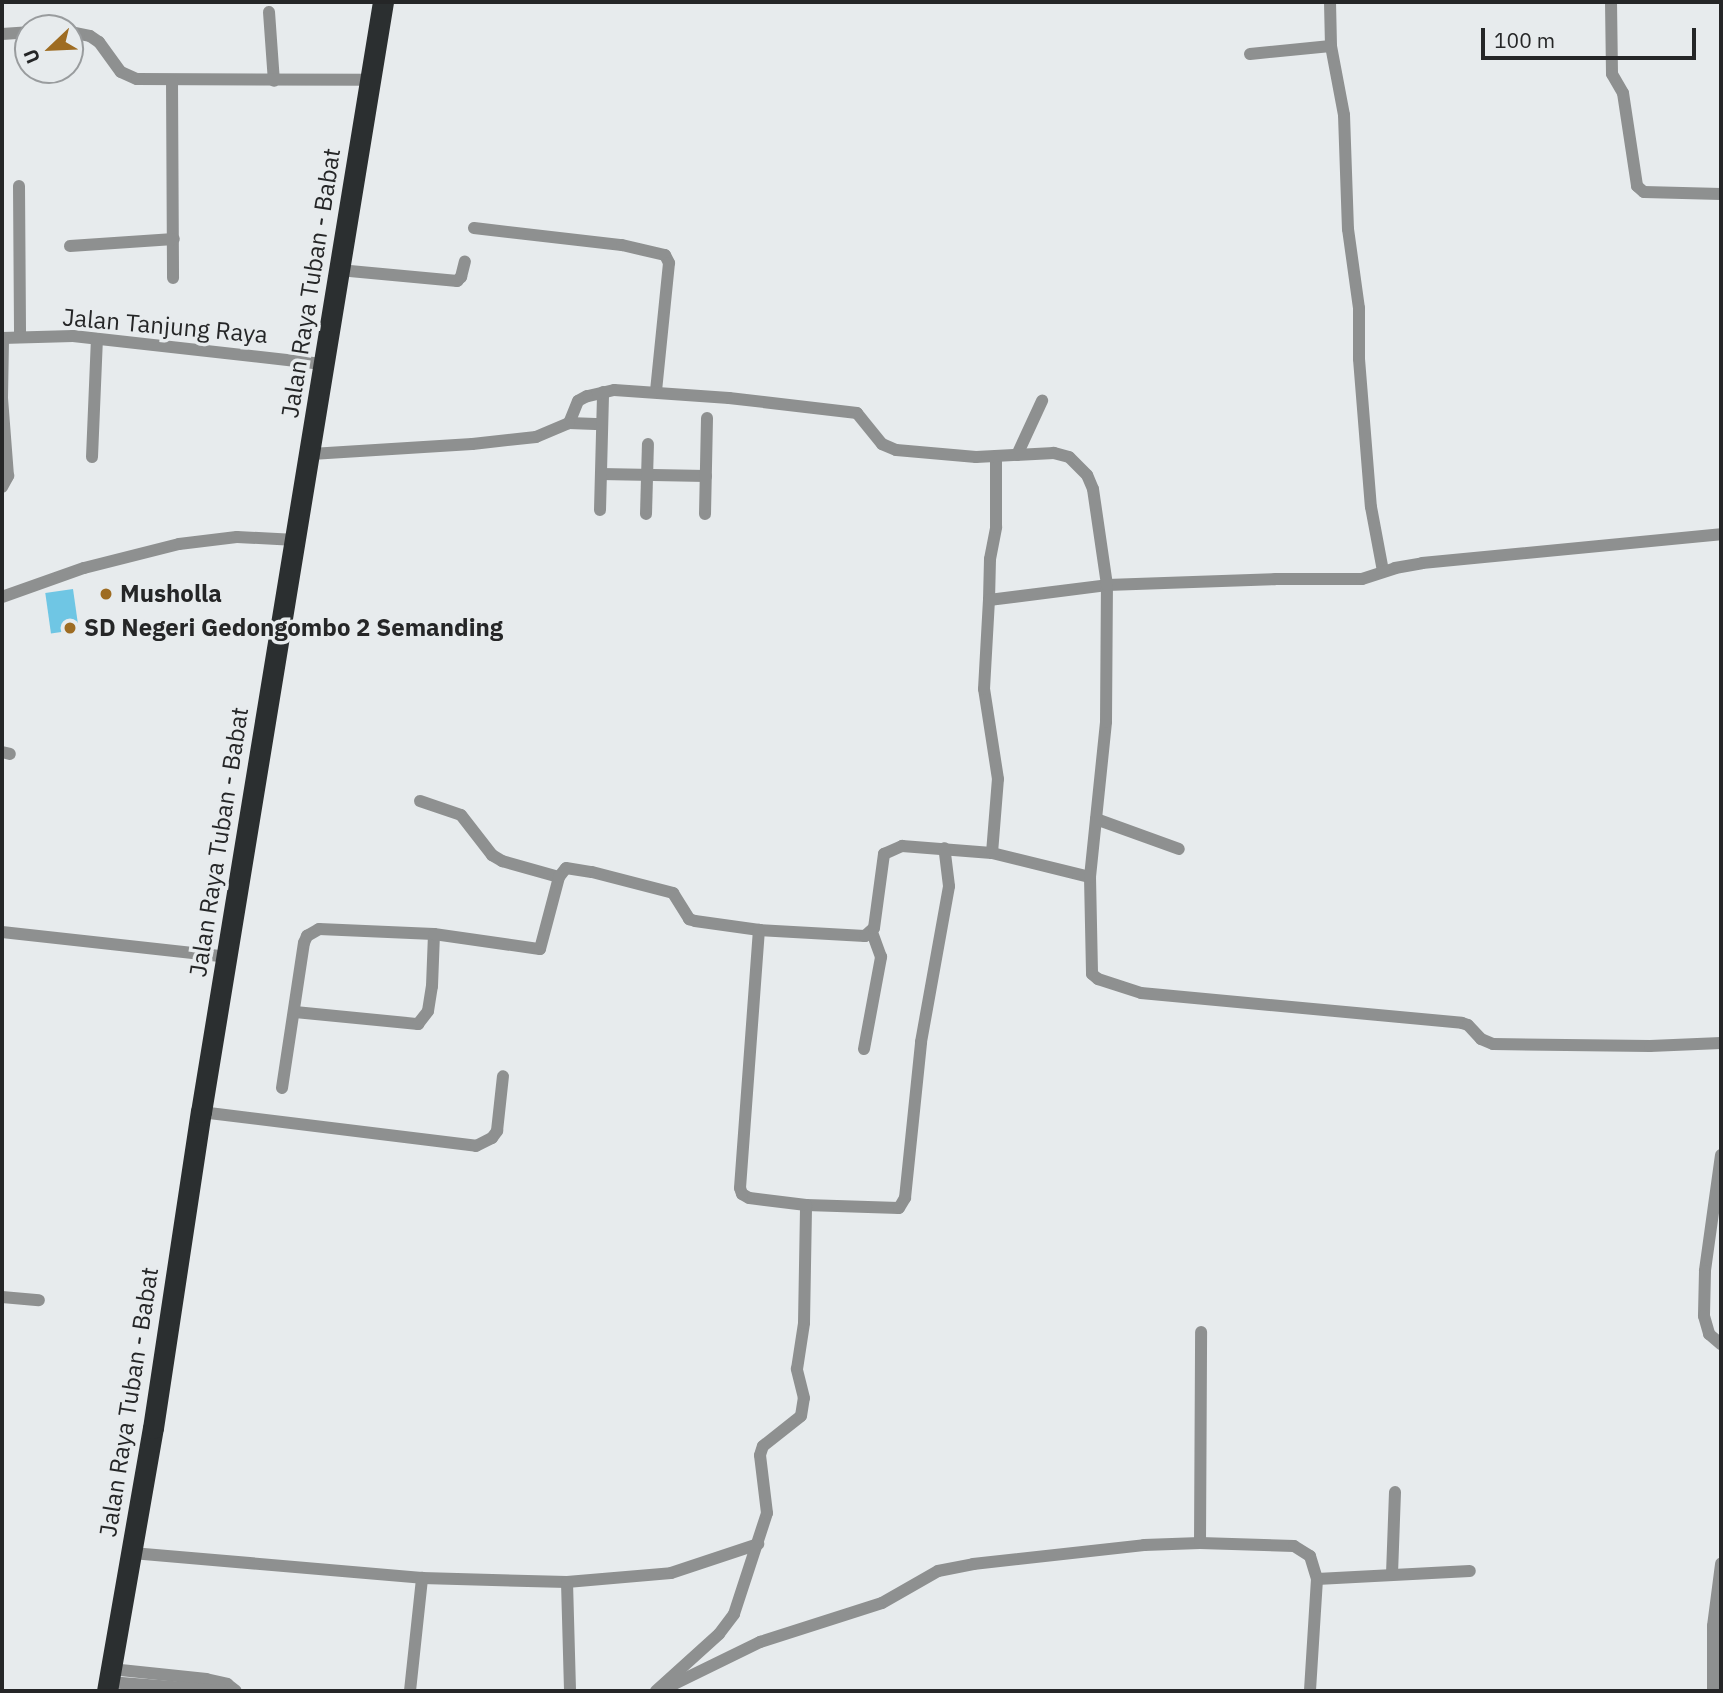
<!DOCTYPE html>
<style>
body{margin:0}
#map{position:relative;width:1723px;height:1693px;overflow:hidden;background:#e7ebed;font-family:"IBM Plex Sans",sans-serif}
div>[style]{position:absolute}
.green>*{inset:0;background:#6fc6e4;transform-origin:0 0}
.street>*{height:12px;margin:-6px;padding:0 6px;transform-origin:6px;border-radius:6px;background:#8e9090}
.highway>*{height:21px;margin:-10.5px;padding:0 10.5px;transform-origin:10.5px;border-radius:10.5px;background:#2b2f30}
.dots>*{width:19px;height:19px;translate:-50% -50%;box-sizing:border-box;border:4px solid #e7ebed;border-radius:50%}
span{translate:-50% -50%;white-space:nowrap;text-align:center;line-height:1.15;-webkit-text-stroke:7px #e7ebed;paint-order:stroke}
.street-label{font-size:24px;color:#252627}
.poi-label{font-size:24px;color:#252627;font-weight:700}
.left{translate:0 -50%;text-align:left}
.frame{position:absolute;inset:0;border:4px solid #252627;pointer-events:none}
.north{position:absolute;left:14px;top:14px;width:70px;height:70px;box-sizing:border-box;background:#e7ebed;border:2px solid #999c9e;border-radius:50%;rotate:247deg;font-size:19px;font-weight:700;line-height:28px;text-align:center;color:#252627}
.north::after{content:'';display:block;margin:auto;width:24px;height:32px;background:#9e6c22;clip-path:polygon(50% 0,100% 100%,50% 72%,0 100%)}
.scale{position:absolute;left:1481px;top:28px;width:215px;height:32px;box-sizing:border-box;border:4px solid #252627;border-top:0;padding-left:9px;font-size:21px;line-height:24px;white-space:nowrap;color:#252627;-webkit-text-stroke:5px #e7ebed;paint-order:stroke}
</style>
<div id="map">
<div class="green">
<i style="left:73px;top:589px;width:41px;height:28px;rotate:82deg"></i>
</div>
<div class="street">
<i style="left:1330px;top:2px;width:44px;rotate:88.7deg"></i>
<i style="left:1331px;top:46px;width:70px;rotate:79.3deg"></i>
<i style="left:1344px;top:115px;width:114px;rotate:88deg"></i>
<i style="left:1348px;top:229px;width:80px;rotate:82.1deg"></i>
<i style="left:1359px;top:308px;width:51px;rotate:90deg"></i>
<i style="left:1359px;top:359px;width:148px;rotate:85.4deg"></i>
<i style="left:1371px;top:507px;width:65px;rotate:79.4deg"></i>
<i style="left:1611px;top:2px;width:72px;rotate:89.2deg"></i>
<i style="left:1612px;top:74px;width:22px;rotate:60deg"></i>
<i style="left:1623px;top:93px;width:94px;rotate:81.4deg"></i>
<i style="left:1637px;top:186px;width:9px;rotate:41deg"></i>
<i style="left:1644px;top:192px;width:77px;rotate:1.5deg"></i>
<i style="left:269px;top:12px;width:69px;rotate:85.9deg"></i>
<i style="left:70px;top:32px;width:20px;rotate:11deg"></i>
<i style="left:90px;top:36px;width:11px;rotate:34deg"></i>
<i style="left:99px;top:42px;width:37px;rotate:54deg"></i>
<i style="left:121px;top:72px;width:17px;rotate:24deg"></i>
<i style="left:137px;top:79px;width:233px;rotate:0.2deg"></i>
<i style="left:2px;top:34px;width:26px;rotate:-4deg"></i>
<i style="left:1250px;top:54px;width:81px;rotate:-5.6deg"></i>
<i style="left:172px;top:81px;width:197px;rotate:89.7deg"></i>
<i style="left:19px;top:186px;width:151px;rotate:89.6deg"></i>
<i style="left:474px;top:228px;width:149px;rotate:6.6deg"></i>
<i style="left:622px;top:245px;width:44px;rotate:13.1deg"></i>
<i style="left:665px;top:255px;width:9px;rotate:63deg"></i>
<i style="left:669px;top:263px;width:129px;rotate:95.8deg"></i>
<i style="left:70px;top:246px;width:104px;rotate:-3.9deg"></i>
<i style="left:339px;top:270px;width:119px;rotate:5.3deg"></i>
<i style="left:457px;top:281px;width:6px;rotate:-45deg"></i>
<i style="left:461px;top:277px;width:16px;rotate:-76deg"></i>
<i style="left:2px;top:338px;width:71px;rotate:-1.6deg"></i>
<i style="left:73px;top:336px;width:253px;rotate:6.4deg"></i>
<i style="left:569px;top:423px;width:33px;rotate:2deg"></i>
<i style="left:1017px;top:455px;width:60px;rotate:-65.2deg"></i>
<i style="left:92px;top:457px;width:118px;rotate:-87.6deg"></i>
<i style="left:601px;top:474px;width:105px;rotate:1.1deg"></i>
<i style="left:2px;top:487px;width:13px;rotate:-61deg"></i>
<i style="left:8px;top:476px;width:78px;rotate:-94.4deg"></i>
<i style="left:2px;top:398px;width:60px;rotate:-89deg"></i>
<i style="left:600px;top:510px;width:118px;rotate:-88.5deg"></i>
<i style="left:646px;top:514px;width:70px;rotate:-88.4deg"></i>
<i style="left:705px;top:514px;width:96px;rotate:-88.8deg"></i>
<i style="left:2px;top:597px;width:87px;rotate:-19.5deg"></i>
<i style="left:84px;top:568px;width:98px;rotate:-14.2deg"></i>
<i style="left:179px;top:544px;width:58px;rotate:-6.9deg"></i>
<i style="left:237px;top:537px;width:59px;rotate:2.9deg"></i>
<i style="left:989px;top:600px;width:41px;rotate:-88.6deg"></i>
<i style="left:990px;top:559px;width:33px;rotate:-79deg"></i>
<i style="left:996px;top:527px;width:71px;rotate:-90deg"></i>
<i style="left:2px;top:752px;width:8px;rotate:14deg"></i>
<i style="left:420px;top:801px;width:43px;rotate:18.9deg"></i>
<i style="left:461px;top:815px;width:51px;rotate:52.2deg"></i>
<i style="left:492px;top:855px;width:12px;rotate:31deg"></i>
<i style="left:502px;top:861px;width:59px;rotate:15.7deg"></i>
<i style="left:1096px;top:819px;width:88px;rotate:19.9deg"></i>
<i style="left:992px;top:853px;width:74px;rotate:-85.4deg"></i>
<i style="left:998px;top:779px;width:91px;rotate:-98.8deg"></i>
<i style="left:984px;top:689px;width:89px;rotate:-86.8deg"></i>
<i style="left:989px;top:600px;width:119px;rotate:-7.2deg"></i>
<i style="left:1107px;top:585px;width:168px;rotate:-2deg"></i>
<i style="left:1275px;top:579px;width:87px"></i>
<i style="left:1362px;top:579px;width:35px;rotate:-18deg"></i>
<i style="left:1395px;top:568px;width:27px;rotate:-10deg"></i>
<i style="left:1422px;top:563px;width:300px;rotate:-5.5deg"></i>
<i style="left:1090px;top:877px;width:97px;rotate:88.8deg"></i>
<i style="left:1092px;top:974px;width:8px;rotate:40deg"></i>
<i style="left:1098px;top:979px;width:45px;rotate:18deg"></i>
<i style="left:1141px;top:993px;width:322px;rotate:5.3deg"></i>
<i style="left:1462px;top:1023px;width:6px;rotate:18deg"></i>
<i style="left:1468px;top:1025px;width:19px;rotate:47deg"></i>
<i style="left:1481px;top:1039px;width:13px;rotate:23deg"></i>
<i style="left:1493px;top:1044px;width:157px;rotate:0.7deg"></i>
<i style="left:1650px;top:1046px;width:71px;rotate:-2.4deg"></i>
<i style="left:2px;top:932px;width:226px;rotate:6.3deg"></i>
<i style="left:295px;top:1012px;width:124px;rotate:5.6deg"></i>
<i style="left:418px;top:1024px;width:16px;rotate:-52deg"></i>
<i style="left:428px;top:1011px;width:25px;rotate:-81deg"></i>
<i style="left:432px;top:986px;width:52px;rotate:-87.8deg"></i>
<i style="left:864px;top:1049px;width:94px;rotate:-79.5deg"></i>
<i style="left:881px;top:957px;width:27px;rotate:-110deg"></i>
<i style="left:282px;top:1088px;width:147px;rotate:-81.4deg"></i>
<i style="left:304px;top:943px;width:8px;rotate:-67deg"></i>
<i style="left:307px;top:936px;width:14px;rotate:-30deg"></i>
<i style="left:319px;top:929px;width:115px;rotate:2.5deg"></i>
<i style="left:434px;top:934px;width:107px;rotate:8.1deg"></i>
<i style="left:540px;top:949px;width:74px;rotate:-75.2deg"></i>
<i style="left:559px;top:877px;width:11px;rotate:-52deg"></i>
<i style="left:566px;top:868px;width:26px;rotate:9deg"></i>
<i style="left:592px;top:872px;width:84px;rotate:14.5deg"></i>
<i style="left:673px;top:893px;width:31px;rotate:58deg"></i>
<i style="left:689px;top:919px;width:6px;rotate:18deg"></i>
<i style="left:695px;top:921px;width:65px;rotate:8deg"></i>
<i style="left:759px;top:930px;width:106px;rotate:3.2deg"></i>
<i style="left:865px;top:936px;width:12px;rotate:-42deg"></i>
<i style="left:874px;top:928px;width:75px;rotate:-82.3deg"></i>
<i style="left:884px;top:854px;width:20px;rotate:-24deg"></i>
<i style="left:902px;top:846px;width:90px;rotate:4.4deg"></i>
<i style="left:992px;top:853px;width:101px;rotate:13.8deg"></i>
<i style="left:1090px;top:877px;width:156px;rotate:-84.1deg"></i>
<i style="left:1106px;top:722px;width:137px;rotate:-89.6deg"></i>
<i style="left:1107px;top:585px;width:97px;rotate:-98.3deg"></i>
<i style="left:1093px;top:489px;width:15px;rotate:-113deg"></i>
<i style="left:1087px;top:475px;width:25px;rotate:-135deg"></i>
<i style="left:1069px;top:457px;width:16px;rotate:-165deg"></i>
<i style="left:1054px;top:453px;width:78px;rotate:177.1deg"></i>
<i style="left:976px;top:457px;width:80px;rotate:-175deg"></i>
<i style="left:896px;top:450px;width:15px;rotate:-157deg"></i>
<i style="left:882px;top:444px;width:40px;rotate:-129deg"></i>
<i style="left:857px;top:413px;width:129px;rotate:-173.3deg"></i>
<i style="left:729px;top:398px;width:115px;rotate:-176deg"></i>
<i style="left:614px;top:390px;width:28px;rotate:167deg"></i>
<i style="left:587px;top:396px;width:10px;rotate:151deg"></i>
<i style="left:578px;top:401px;width:24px;rotate:112deg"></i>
<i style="left:569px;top:423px;width:36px;rotate:157deg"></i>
<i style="left:536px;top:437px;width:64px;rotate:173.8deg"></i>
<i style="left:472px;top:444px;width:161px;rotate:176.4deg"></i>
<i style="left:201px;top:1112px;width:277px;rotate:7deg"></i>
<i style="left:476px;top:1146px;width:18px;rotate:-27deg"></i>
<i style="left:492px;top:1138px;width:9px;rotate:-54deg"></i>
<i style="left:497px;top:1131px;width:55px;rotate:-83.8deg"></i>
<i style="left:1721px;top:1155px;width:117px;rotate:97.9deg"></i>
<i style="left:1705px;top:1271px;width:45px;rotate:91.3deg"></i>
<i style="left:1704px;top:1316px;width:19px;rotate:74deg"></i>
<i style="left:1709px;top:1334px;width:16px;rotate:40deg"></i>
<i style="left:806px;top:1205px;width:93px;rotate:1.8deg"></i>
<i style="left:899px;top:1208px;width:12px;rotate:-59deg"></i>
<i style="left:905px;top:1198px;width:157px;rotate:-84.1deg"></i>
<i style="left:921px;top:1042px;width:158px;rotate:-79.8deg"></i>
<i style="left:949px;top:886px;width:38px;rotate:-97deg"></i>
<i style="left:2px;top:1297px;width:37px;rotate:5deg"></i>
<i style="left:1200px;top:1543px;width:211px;rotate:-89.7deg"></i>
<i style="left:132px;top:1553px;width:291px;rotate:4.9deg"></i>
<i style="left:422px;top:1578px;width:145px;rotate:1.6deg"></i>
<i style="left:567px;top:1582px;width:104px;rotate:-4.9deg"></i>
<i style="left:671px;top:1573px;width:92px;rotate:-18.4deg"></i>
<i style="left:1392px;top:1574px;width:82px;rotate:-87.9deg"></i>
<i style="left:1317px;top:1579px;width:153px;rotate:-3deg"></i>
<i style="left:567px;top:1582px;width:109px;rotate:88.4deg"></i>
<i style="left:111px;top:1669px;width:96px;rotate:6deg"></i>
<i style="left:206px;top:1679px;width:22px;rotate:13deg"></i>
<i style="left:227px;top:1684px;width:11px;rotate:38deg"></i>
<i style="left:109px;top:1682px;width:114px;rotate:4.5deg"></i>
<i style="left:666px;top:1688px;width:105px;rotate:-26.1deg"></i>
<i style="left:760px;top:1642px;width:128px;rotate:-17.7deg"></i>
<i style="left:882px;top:1603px;width:64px;rotate:-29.7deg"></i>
<i style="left:938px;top:1571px;width:36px;rotate:-11deg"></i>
<i style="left:973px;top:1564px;width:172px;rotate:-6.3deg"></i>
<i style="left:1144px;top:1545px;width:56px;rotate:-2deg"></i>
<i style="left:1200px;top:1543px;width:94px;rotate:1.8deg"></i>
<i style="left:1294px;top:1546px;width:19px;rotate:32deg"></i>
<i style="left:1310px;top:1556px;width:24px;rotate:73deg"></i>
<i style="left:1317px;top:1579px;width:112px;rotate:93.6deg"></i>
<i style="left:410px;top:1691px;width:114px;rotate:-83.9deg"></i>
<i style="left:656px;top:1691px;width:85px;rotate:-42.1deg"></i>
<i style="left:719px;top:1634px;width:25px;rotate:-53deg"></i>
<i style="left:734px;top:1614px;width:106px;rotate:-71.9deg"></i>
<i style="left:767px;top:1513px;width:58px;rotate:-96.9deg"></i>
<i style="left:760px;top:1455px;width:9px;rotate:-72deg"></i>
<i style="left:763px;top:1446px;width:48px;rotate:-38.3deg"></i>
<i style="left:801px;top:1416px;width:18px;rotate:-81deg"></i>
<i style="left:804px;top:1398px;width:30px;rotate:-104deg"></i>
<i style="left:797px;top:1369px;width:47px;rotate:-81.3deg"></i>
<i style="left:804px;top:1323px;width:118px;rotate:-89deg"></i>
<i style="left:806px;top:1205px;width:57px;rotate:-173deg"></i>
<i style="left:749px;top:1198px;width:8px;rotate:-150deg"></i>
<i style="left:742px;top:1194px;width:6px;rotate:-108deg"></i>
<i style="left:740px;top:1188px;width:259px;rotate:-85.8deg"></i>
<i style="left:1713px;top:1691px;width:65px;rotate:-90deg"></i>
<i style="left:1713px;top:1626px;width:63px;rotate:-82.6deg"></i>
</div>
<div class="highway">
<i style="left:107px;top:1691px;width:267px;rotate:-80.1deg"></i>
<i style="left:153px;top:1428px;width:320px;rotate:-81.4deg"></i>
<i style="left:201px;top:1112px;width:1125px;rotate:-80.69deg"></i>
</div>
<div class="dots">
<i style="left:106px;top:594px;background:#9e6c22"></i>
<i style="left:70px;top:628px;background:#9e6c22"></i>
</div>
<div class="street-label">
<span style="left:311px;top:283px;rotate:-81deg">Jalan Raya Tuban - Babat</span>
<span style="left:165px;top:326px;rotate:5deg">Jalan Tanjung Raya</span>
<span style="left:219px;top:842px;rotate:-81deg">Jalan Raya Tuban - Babat</span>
<span style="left:129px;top:1402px;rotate:-81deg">Jalan Raya Tuban - Babat</span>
</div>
<div class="poi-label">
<span class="left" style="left:120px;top:594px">Musholla</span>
<span class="left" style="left:84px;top:628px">SD Negeri Gedongombo 2 Semanding</span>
</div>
<div class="frame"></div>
<div class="north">U</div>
<div class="scale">100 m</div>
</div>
